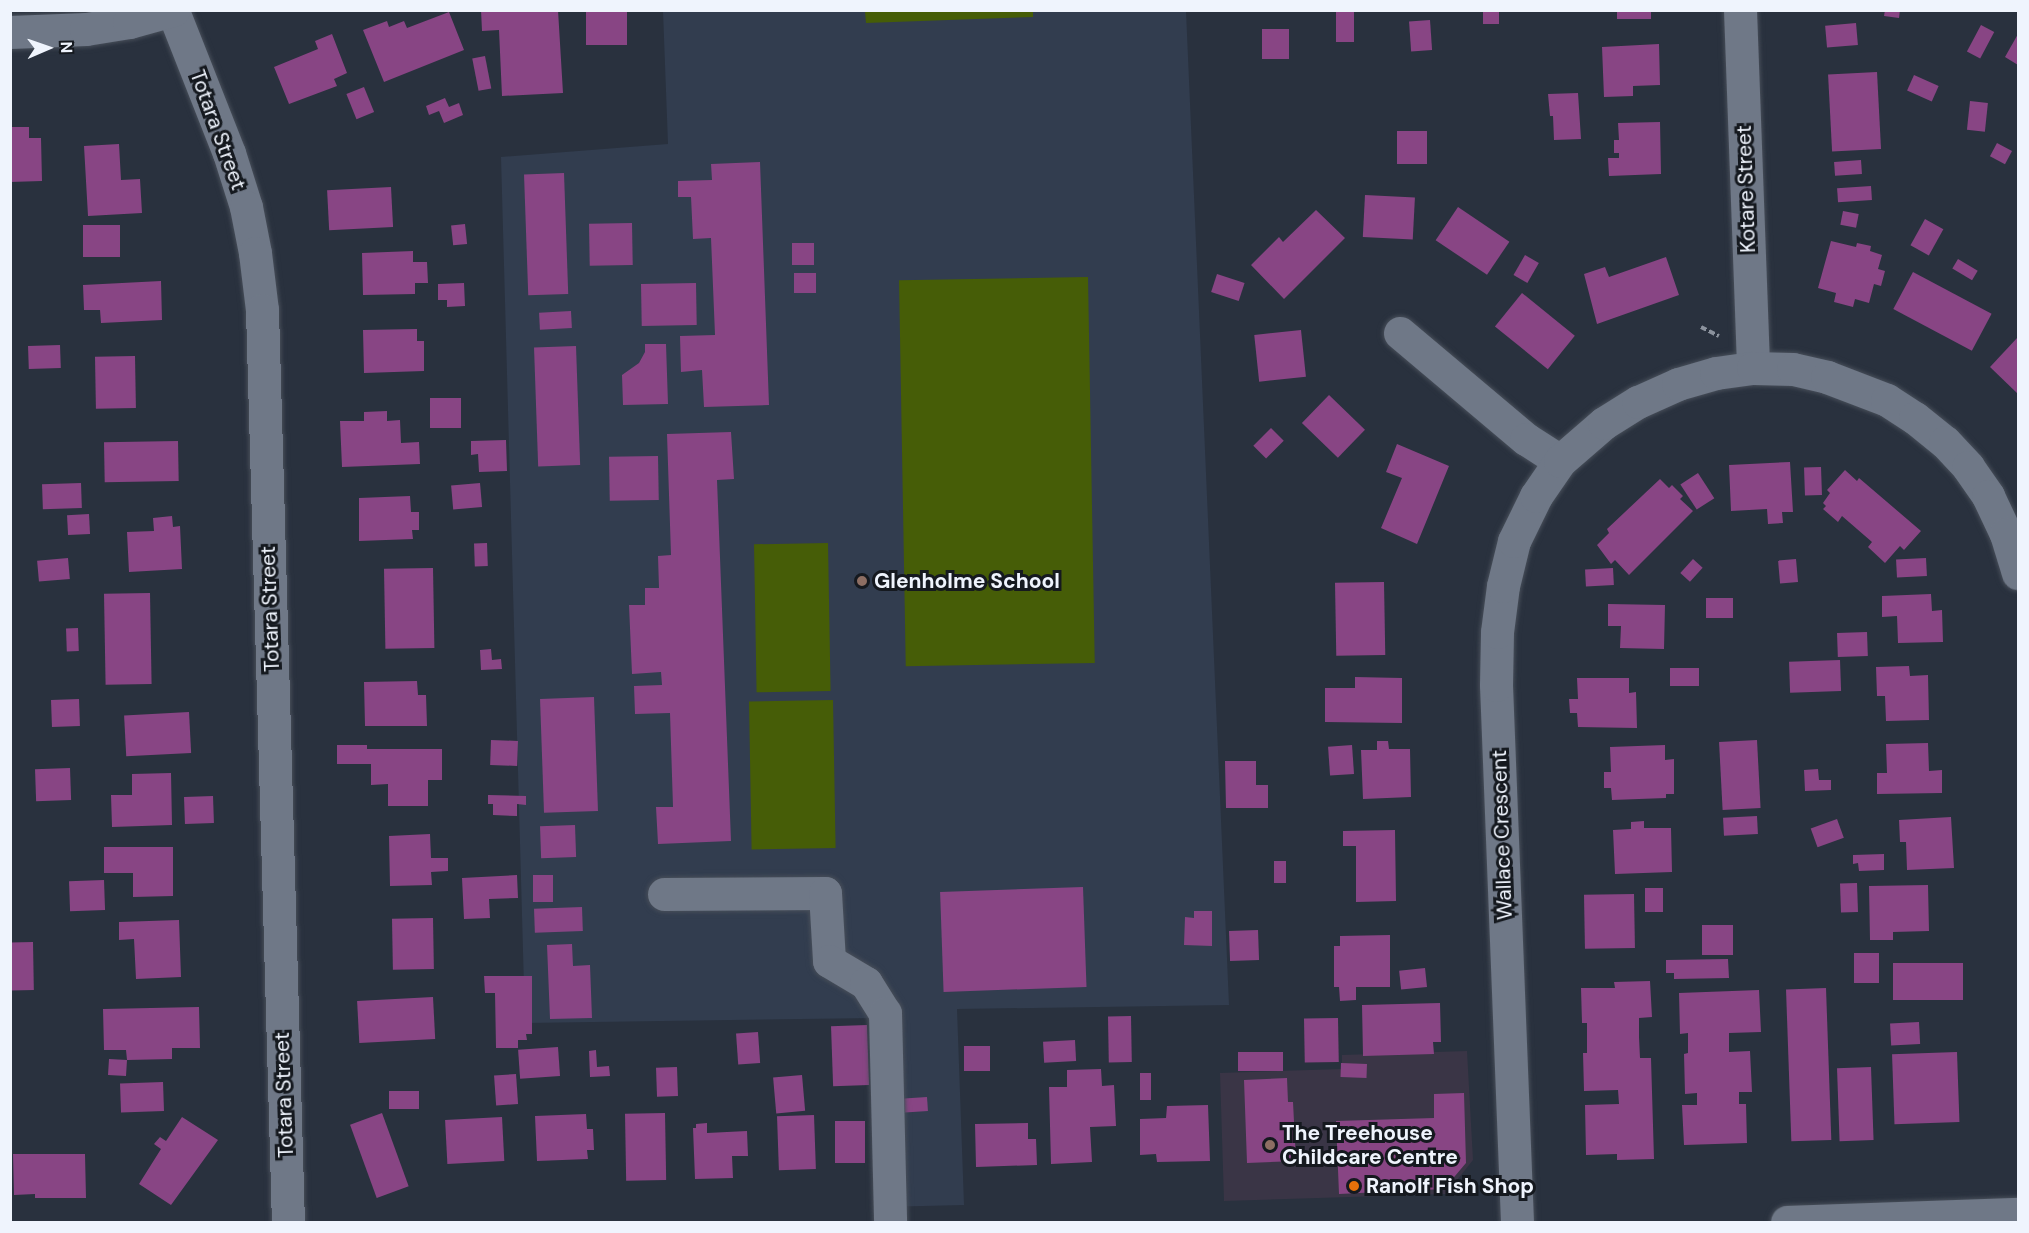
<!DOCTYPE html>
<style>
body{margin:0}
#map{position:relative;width:2029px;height:1233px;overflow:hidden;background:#29313e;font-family:"DM Sans",sans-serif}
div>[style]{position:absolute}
.commercial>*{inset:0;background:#3a3546}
.built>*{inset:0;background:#323d4f}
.green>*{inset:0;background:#465d07;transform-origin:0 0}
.building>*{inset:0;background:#884584;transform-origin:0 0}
.path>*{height:4px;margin-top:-2px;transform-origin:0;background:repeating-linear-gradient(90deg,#8b929d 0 6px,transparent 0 9px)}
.roads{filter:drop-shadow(0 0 2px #474e59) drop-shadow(0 0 2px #474e59)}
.minor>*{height:33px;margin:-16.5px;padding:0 16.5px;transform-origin:16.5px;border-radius:16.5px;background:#6f7887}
.dots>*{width:16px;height:16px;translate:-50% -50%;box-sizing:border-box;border:3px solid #15191f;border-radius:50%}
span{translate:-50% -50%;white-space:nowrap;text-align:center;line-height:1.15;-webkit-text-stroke:6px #15191f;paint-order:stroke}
.street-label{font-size:21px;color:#eff4fd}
.poi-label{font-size:21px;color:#eff4fd;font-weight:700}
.left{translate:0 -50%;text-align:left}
.frame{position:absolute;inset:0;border:12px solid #eff4fd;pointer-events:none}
.north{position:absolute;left:18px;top:18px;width:60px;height:60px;-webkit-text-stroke:4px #15191f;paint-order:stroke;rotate:88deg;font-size:16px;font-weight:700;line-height:24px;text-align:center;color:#eff4fd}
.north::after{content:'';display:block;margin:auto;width:21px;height:27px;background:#eff4fd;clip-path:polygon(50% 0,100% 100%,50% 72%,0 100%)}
</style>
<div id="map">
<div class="commercial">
<i style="clip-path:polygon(1467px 1051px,1473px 1160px,1446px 1194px,1224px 1201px,1220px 1073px,1342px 1069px,1342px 1055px)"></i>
</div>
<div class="built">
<i style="clip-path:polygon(663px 11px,1186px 11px,1229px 1005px,957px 1009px,964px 1205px,881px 1207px,876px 1018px,525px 1023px,501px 157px,668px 144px)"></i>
</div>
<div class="green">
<i style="clip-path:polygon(1033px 10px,1033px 17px,866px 23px,865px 11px)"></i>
<i style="left:1088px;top:277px;width:386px;height:189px;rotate:89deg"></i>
<i style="left:828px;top:543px;width:148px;height:74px;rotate:89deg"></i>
<i style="left:833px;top:700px;width:148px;height:84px;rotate:89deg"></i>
</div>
<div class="building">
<i style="clip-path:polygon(481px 10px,558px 10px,563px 93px,502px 96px,499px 30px,482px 31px)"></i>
<i style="left:586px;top:10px;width:41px;height:35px"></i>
<i style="left:1336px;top:10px;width:18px;height:32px"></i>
<i style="left:1483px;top:10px;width:16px;height:14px"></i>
<i style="left:1617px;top:10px;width:34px;height:9px"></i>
<i style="clip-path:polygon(1885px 10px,1900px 10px,1899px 18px,1884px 16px)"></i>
<i style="clip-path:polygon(449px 12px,464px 50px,384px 82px,363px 30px,387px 21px,389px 27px,404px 21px,407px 28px)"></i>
<i style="left:1430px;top:20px;width:30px;height:21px;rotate:86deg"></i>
<i style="left:1856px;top:23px;width:22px;height:31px;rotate:85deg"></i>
<i style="left:1981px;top:25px;width:15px;height:30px;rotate:28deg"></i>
<i style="left:1289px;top:29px;width:30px;height:27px;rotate:90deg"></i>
<i style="clip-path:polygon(332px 34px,347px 73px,334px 79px,337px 86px,289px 104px,274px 67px,318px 49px,315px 41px)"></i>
<i style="clip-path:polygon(2018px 34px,2018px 65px,2005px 57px)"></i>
<i style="clip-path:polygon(1659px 44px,1660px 85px,1633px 86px,1633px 96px,1604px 97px,1602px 47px)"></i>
<i style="left:485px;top:56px;width:33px;height:13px;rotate:79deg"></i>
<i style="left:1877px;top:72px;width:77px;height:49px;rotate:87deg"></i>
<i style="left:1914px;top:75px;width:27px;height:17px;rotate:24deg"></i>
<i style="left:364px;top:87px;width:27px;height:19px;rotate:68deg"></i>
<i style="clip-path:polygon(1578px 93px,1581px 139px,1554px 140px,1553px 116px,1550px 116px,1548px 94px)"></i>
<i style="clip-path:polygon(445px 98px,449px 107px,459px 103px,463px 115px,444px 123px,439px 111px,429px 115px,426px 106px)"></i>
<i style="left:1970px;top:101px;width:18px;height:29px;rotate:6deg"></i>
<i style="clip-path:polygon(1660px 122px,1661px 174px,1609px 176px,1608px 158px,1619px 158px,1619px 153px,1614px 153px,1614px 140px,1619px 140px,1618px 123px)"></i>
<i style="clip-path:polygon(10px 127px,29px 127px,29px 138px,41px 138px,42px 181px,10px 182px)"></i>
<i style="left:1397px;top:131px;width:30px;height:33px"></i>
<i style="left:1997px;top:143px;width:17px;height:15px;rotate:28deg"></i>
<i style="clip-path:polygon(119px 144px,121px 180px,140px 179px,142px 213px,88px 216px,84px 146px)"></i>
<i style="left:1861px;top:160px;width:14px;height:27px;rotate:86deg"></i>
<i style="clip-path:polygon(760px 162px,769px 405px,704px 407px,702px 370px,681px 372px,680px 336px,715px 335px,711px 238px,693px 239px,691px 197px,678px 197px,678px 181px,712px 180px,711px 164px)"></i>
<i style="left:564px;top:173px;width:121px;height:40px;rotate:88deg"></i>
<i style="left:1871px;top:186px;width:14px;height:34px;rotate:86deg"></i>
<i style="left:391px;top:187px;width:40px;height:64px;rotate:87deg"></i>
<i style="left:1365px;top:195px;width:50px;height:42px;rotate:3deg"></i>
<i style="left:1458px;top:207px;width:62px;height:40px;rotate:34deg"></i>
<i style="clip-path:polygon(1316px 210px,1345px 238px,1284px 299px,1251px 265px,1279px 237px,1283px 242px)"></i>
<i style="left:1843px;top:211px;width:16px;height:14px;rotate:11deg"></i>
<i style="left:1925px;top:219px;width:21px;height:30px;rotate:29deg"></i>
<i style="left:632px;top:223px;width:42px;height:43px;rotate:89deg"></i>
<i style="left:465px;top:224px;width:20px;height:14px;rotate:84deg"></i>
<i style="left:120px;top:225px;width:32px;height:37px;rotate:90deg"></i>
<i style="clip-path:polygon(1831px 241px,1856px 247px,1857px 243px,1871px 246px,1870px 251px,1882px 255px,1878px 269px,1885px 271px,1881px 286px,1874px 284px,1869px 303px,1855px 299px,1853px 307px,1834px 302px,1836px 293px,1818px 288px)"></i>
<i style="left:814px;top:243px;width:22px;height:22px;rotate:90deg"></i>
<i style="clip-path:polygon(413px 251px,413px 262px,427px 262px,428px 283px,415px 283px,415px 294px,363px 295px,362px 253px)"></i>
<i style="left:1525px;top:255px;width:16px;height:23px;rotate:30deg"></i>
<i style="clip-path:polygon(1666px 257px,1679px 295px,1597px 324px,1584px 274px,1605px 267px,1609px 277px)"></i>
<i style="left:1958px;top:259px;width:23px;height:11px;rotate:31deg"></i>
<i style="left:1913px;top:272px;width:89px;height:42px;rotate:28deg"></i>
<i style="left:794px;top:273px;width:22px;height:20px"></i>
<i style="left:1217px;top:274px;width:29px;height:19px;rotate:18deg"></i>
<i style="clip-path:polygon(161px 281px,162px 320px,101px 323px,100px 310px,84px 310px,83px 285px)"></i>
<i style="clip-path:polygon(464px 283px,465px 306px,447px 307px,447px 300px,438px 300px,438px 284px)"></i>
<i style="left:696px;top:283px;width:42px;height:55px;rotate:89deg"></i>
<i style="left:1522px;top:293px;width:68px;height:43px;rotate:39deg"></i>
<i style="left:571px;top:311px;width:17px;height:32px;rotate:87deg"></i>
<i style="clip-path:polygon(417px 329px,417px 341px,424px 341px,424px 371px,364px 373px,363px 330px)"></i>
<i style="left:1301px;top:330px;width:47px;height:47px;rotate:84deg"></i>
<i style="clip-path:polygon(2018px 337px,2018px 394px,1990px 367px)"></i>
<i style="clip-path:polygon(645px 344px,666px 344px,668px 404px,623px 405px,622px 375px,639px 363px,645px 352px)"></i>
<i style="left:60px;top:345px;width:23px;height:32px;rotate:88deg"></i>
<i style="left:576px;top:346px;width:119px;height:42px;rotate:88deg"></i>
<i style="left:135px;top:356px;width:52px;height:40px;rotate:89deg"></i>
<i style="left:1329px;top:395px;width:50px;height:39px;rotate:44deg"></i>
<i style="left:430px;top:398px;width:31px;height:30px"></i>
<i style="clip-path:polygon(387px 411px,387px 421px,400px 420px,401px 443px,419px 442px,420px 464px,342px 467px,340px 421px,364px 421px,364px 412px)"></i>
<i style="left:1271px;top:428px;width:18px;height:25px;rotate:45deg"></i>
<i style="clip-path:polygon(731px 432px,734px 479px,717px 480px,731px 841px,658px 844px,656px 807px,673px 807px,670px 713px,635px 714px,634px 686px,662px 685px,661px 672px,632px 674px,629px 605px,645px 605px,645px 588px,659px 588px,658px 556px,671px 555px,667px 434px)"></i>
<i style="clip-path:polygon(506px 440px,507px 471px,479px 472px,478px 454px,471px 455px,471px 441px)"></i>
<i style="left:178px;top:441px;width:40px;height:74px;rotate:89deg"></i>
<i style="clip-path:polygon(1397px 444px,1449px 466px,1417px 544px,1381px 528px,1402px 478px,1386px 472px)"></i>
<i style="left:658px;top:456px;width:44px;height:49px;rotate:89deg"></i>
<i style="clip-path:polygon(1790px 462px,1793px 512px,1782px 512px,1783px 523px,1768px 524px,1767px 509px,1731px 511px,1729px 465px)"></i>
<i style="left:1821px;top:467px;width:28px;height:17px;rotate:88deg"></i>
<i style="clip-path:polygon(1845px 470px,1857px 481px,1859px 478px,1921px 531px,1904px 550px,1900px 546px,1885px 563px,1868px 547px,1872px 542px,1842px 516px,1838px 522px,1823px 509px,1826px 506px,1823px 503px,1830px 493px,1827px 490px)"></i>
<i style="left:1698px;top:473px;width:30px;height:21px;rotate:57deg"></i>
<i style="clip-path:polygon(1660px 479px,1669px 488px,1672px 485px,1683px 496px,1680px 499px,1693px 511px,1629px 575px,1615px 560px,1611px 564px,1597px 545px,1609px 533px,1607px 529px)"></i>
<i style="left:81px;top:483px;width:25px;height:39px;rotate:88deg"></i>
<i style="left:480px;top:483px;width:24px;height:29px;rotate:85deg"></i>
<i style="clip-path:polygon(410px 496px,411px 512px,419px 512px,419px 530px,412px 530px,413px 539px,359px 541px,359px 498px)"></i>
<i style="left:89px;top:514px;width:20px;height:22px;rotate:87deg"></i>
<i style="clip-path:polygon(172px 516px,173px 527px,180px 526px,182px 569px,129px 572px,127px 532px,154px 531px,153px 518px)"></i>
<i style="left:487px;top:543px;width:23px;height:13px;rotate:88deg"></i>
<i style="left:68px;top:558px;width:21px;height:31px;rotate:85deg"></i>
<i style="left:1926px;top:558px;width:18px;height:30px;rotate:87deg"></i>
<i style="left:1693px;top:559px;width:13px;height:19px;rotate:42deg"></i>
<i style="left:1796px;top:559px;width:23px;height:18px;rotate:85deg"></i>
<i style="left:433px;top:568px;width:80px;height:49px;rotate:89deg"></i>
<i style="left:1613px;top:568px;width:17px;height:28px;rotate:87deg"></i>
<i style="left:1384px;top:582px;width:73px;height:49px;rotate:89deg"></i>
<i style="left:150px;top:593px;width:91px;height:46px;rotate:89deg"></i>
<i style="clip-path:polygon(1931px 594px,1932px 611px,1942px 610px,1943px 642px,1898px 643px,1897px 616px,1882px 617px,1882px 596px)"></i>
<i style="left:1706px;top:598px;width:27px;height:20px"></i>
<i style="clip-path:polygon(1608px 604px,1665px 605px,1664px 649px,1620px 648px,1621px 626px,1608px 626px)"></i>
<i style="left:78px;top:628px;width:23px;height:12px;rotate:88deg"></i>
<i style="left:1867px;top:632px;width:24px;height:30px;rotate:88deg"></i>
<i style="clip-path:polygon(491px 649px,492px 660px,501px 659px,502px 669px,481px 670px,480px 650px)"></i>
<i style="left:1840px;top:660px;width:31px;height:51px;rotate:88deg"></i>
<i style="clip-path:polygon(1909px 666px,1910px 676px,1928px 675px,1929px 720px,1886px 721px,1885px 696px,1877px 696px,1876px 667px)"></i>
<i style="left:1670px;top:668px;width:29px;height:18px"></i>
<i style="clip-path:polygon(1355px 677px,1402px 678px,1402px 723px,1325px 722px,1325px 688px,1355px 688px)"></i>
<i style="clip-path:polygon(1577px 678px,1629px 678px,1629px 693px,1636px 692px,1637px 728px,1578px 727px,1577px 713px,1570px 713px,1569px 699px,1578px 699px)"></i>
<i style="clip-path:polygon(417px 681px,418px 695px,426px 695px,427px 726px,365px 726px,364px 682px)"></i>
<i style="left:594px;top:697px;width:114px;height:54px;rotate:88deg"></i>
<i style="left:79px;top:699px;width:27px;height:28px;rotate:88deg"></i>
<i style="left:189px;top:712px;width:41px;height:65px;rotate:87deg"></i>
<i style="left:491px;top:740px;width:27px;height:25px;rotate:2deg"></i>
<i style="left:1757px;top:740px;width:68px;height:38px;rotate:87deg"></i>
<i style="clip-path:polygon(1377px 741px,1388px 741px,1389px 749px,1410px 749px,1411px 797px,1363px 799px,1361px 750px,1377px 750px)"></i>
<i style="clip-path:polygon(1928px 743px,1929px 771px,1942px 770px,1942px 793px,1877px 794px,1877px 773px,1887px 773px,1886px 744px)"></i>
<i style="clip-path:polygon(337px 745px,367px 745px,367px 749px,442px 749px,442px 780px,428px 780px,428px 806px,388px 806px,388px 784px,371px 785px,371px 764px,337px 764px)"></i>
<i style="left:1352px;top:745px;width:29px;height:24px;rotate:86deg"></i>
<i style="clip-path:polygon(1665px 745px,1665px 760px,1674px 759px,1674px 794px,1666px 794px,1666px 798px,1612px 800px,1611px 788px,1604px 788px,1604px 772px,1611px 772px,1610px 747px)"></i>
<i style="clip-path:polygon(1225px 761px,1256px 761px,1256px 785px,1268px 785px,1268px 808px,1226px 808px)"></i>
<i style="left:70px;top:768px;width:32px;height:35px;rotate:88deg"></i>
<i style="clip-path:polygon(1818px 769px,1819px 780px,1831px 780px,1831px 790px,1805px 791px,1804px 770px)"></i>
<i style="clip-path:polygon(171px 773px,172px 825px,112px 827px,111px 795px,132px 795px,132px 774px)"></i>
<i style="clip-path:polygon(488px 795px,526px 796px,526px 805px,517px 804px,517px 816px,493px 815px,493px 804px,488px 804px)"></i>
<i style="left:213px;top:796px;width:27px;height:29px;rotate:88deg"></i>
<i style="left:1757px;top:816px;width:18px;height:34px;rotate:87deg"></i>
<i style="clip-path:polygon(1951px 817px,1954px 868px,1907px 870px,1906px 842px,1900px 842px,1899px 820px)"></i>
<i style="left:1837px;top:819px;width:20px;height:28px;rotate:70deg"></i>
<i style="clip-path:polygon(1644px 821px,1644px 828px,1671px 828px,1672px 872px,1615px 874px,1613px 830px,1631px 829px,1631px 822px)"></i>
<i style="left:575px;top:825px;width:32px;height:35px;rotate:88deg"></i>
<i style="clip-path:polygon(1395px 830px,1396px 901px,1356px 902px,1356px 846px,1343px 846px,1343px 831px)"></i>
<i style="clip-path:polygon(430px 834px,431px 858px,448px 858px,448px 871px,431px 872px,432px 885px,390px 886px,389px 836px)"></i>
<i style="clip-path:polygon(104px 847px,173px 847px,173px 896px,133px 897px,133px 873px,104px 873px)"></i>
<i style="clip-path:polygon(1884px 854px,1884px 870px,1859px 871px,1858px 863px,1853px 864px,1853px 855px)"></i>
<i style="left:1286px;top:861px;width:22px;height:12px;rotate:90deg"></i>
<i style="clip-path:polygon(517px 875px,518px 898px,489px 899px,490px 918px,464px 919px,462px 878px)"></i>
<i style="left:553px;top:875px;width:27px;height:20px;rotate:90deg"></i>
<i style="left:104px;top:880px;width:30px;height:35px;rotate:88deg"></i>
<i style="left:1857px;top:883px;width:29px;height:17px;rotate:88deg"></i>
<i style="clip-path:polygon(1928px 885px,1929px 931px,1893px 932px,1893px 940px,1870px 940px,1869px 886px)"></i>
<i style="left:1083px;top:887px;width:100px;height:143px;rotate:88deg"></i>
<i style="left:1645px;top:888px;width:18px;height:24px"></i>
<i style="left:1634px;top:894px;width:54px;height:50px;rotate:89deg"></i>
<i style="left:582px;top:907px;width:24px;height:48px;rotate:88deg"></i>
<i style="clip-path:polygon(1194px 911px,1212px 911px,1212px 946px,1184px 945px,1185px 917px,1194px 918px)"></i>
<i style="left:433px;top:918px;width:51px;height:41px;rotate:89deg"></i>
<i style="clip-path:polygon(179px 920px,181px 977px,136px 979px,134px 939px,119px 940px,119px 922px)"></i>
<i style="left:1702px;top:925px;width:31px;height:30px"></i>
<i style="left:1258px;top:930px;width:30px;height:29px;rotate:88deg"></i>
<i style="clip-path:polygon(1390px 935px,1390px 987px,1356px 987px,1356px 1000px,1340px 1001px,1339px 987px,1334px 987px,1334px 946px,1340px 946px,1340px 936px)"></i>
<i style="left:33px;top:942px;width:48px;height:23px;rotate:89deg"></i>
<i style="clip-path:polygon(572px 944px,573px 966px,590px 965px,592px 1018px,550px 1019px,547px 945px)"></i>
<i style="left:1854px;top:953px;width:25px;height:30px"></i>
<i style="clip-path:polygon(1728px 959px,1729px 978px,1674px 979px,1674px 973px,1666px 973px,1666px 960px)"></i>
<i style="left:1893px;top:963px;width:70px;height:37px"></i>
<i style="left:1425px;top:968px;width:19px;height:26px;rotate:84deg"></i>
<i style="clip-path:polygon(484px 976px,532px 976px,532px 1034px,526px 1034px,527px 1040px,518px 1040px,518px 1048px,496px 1048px,495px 993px,485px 993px)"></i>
<i style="clip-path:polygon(1650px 981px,1652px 1017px,1639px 1018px,1639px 1037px,1640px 1058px,1651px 1058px,1654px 1159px,1617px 1160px,1617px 1154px,1586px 1155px,1585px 1105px,1619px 1104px,1618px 1090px,1584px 1091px,1583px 1053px,1587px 1053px,1587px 1023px,1582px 1023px,1581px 988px,1615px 988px,1614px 982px)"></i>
<i style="left:1826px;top:988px;width:152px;height:40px;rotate:88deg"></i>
<i style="clip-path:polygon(1759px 990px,1761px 1032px,1729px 1033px,1729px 1052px,1750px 1051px,1752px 1092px,1739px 1092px,1739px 1104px,1746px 1104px,1747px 1143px,1684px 1145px,1682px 1105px,1697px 1105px,1697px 1093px,1685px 1094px,1684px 1054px,1688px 1053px,1688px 1033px,1680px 1034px,1679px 993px)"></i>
<i style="left:433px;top:997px;width:42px;height:76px;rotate:87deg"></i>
<i style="clip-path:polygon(1440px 1003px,1441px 1042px,1433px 1042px,1434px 1054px,1363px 1056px,1362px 1005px)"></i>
<i style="clip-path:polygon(199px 1007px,200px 1048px,172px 1048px,172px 1059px,127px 1060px,126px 1076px,108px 1075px,109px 1059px,127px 1060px,126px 1050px,104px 1050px,103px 1009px)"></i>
<i style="left:1131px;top:1016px;width:46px;height:23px;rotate:89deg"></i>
<i style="left:1338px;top:1018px;width:44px;height:34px;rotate:89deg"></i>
<i style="left:1919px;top:1022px;width:22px;height:29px;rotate:87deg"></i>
<i style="left:867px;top:1025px;width:60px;height:36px;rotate:88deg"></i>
<i style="left:758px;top:1032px;width:31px;height:22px;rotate:86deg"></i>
<i style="left:1075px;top:1040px;width:21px;height:32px;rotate:87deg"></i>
<i style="left:990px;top:1046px;width:25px;height:26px;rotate:90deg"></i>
<i style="left:558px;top:1047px;width:29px;height:40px;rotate:86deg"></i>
<i style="clip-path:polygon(596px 1050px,597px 1067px,609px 1066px,610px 1076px,590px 1077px,589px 1051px)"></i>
<i style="left:1283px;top:1052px;width:19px;height:45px;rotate:90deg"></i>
<i style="left:1957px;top:1052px;width:70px;height:65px;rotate:88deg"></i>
<i style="left:1341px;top:1063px;width:26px;height:14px;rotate:2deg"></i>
<i style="left:677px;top:1067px;width:29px;height:21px;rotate:88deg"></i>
<i style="left:1871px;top:1067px;width:73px;height:34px;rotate:88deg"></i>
<i style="clip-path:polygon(1101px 1069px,1102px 1086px,1114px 1085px,1116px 1126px,1090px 1127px,1092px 1162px,1051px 1164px,1049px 1087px,1067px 1087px,1067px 1070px)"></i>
<i style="left:1140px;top:1073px;width:11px;height:27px"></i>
<i style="left:516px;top:1074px;width:30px;height:22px;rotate:86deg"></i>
<i style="left:802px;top:1075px;width:36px;height:29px;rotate:85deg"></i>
<i style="clip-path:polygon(1287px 1078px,1288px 1102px,1293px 1102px,1296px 1161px,1247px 1163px,1244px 1080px)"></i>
<i style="left:163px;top:1082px;width:29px;height:43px;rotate:88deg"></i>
<i style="left:419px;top:1091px;width:18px;height:30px;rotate:90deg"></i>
<i style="clip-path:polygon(1464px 1093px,1466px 1163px,1444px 1189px,1339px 1194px,1336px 1121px,1434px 1118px,1434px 1094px)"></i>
<i style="left:927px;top:1097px;width:14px;height:23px;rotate:86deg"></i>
<i style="clip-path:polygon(1208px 1105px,1210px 1161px,1157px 1162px,1156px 1154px,1140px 1155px,1140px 1119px,1166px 1118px,1167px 1106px)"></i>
<i style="left:382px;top:1113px;width:78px;height:34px;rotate:70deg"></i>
<i style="left:665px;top:1113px;width:67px;height:40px;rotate:89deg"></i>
<i style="clip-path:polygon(586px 1114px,587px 1129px,593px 1129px,594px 1150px,587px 1150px,588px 1159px,537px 1161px,535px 1116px)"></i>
<i style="left:814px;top:1115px;width:54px;height:37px;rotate:88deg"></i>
<i style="clip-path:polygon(182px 1117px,218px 1140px,171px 1205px,139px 1184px,161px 1149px,154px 1144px,160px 1137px,166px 1141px)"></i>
<i style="left:502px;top:1117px;width:44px;height:57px;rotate:87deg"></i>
<i style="left:835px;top:1121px;width:30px;height:42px"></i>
<i style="clip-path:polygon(707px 1123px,707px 1133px,747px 1131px,748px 1156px,732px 1156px,733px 1178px,695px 1179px,693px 1128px,696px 1128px,696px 1124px)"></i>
<i style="clip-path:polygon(1028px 1123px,1028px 1139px,1036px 1139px,1037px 1165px,976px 1167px,975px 1124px)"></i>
<i style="clip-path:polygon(13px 1154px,85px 1154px,86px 1198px,35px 1198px,35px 1194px,14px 1195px)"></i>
</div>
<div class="path">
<i style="left:1701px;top:327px;width:20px;rotate:27deg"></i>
</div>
<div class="roads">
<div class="minor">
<i style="left:1740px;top:10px;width:358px;rotate:87.9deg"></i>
<i style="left:173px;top:11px;width:153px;rotate:68.5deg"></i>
<i style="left:229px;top:153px;width:57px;rotate:72.5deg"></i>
<i style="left:246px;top:207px;width:47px;rotate:78.9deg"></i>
<i style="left:255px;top:253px;width:57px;rotate:83deg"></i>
<i style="left:262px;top:310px;width:912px;rotate:88.37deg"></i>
<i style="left:10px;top:32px;width:76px;rotate:-2.3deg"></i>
<i style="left:86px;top:29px;width:44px;rotate:-9.2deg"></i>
<i style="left:129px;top:22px;width:46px;rotate:-15.3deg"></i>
<i style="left:1400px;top:333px;width:165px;rotate:40.1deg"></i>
<i style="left:1526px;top:439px;width:40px;rotate:32.9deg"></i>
<i style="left:664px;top:894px;width:161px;rotate:-0.4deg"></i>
<i style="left:825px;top:893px;width:68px;rotate:86.6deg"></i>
<i style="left:829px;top:961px;width:43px;rotate:30.7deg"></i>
<i style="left:866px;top:983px;width:36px;rotate:58deg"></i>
<i style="left:885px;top:1013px;width:209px;rotate:88.6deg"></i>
<i style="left:1517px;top:1222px;width:537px;rotate:-92.24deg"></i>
<i style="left:1496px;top:685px;width:53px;rotate:-88.9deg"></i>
<i style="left:1497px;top:632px;width:46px;rotate:-82.6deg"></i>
<i style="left:1503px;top:586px;width:46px;rotate:-76.3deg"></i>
<i style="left:1514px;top:541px;width:50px;rotate:-63.9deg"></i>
<i style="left:1536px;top:496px;width:42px;rotate:-55.6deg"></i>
<i style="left:1560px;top:461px;width:58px;rotate:-40.8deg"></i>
<i style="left:1604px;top:423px;width:40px;rotate:-32deg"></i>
<i style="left:1638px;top:402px;width:44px;rotate:-24.2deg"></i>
<i style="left:1678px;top:384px;width:40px;rotate:-16deg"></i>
<i style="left:1716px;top:373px;width:37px;rotate:-8deg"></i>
<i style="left:1753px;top:368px;width:40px;rotate:1.4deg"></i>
<i style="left:1793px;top:369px;width:35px;rotate:13deg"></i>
<i style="left:1827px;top:377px;width:64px;rotate:21deg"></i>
<i style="left:1887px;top:400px;width:33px;rotate:33deg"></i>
<i style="left:1915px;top:418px;width:38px;rotate:39deg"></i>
<i style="left:1945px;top:442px;width:34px;rotate:47deg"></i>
<i style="left:1968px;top:467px;width:35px;rotate:55deg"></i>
<i style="left:1988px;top:496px;width:42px;rotate:64.7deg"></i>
<i style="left:2006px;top:534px;width:41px;rotate:72.9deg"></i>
<i style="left:1787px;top:1222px;width:231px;rotate:-2deg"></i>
</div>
</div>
<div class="dots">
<i style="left:862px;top:581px;background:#8d6e63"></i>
<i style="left:1270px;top:1145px;background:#8d6e63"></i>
<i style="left:1354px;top:1186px;background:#e8710a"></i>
</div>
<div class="street-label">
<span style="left:218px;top:130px;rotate:70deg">Totara Street</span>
<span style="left:1746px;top:189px;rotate:-92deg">Kotare Street</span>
<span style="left:270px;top:609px;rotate:-92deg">Totara Street</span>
<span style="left:1502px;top:835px;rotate:-92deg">Wallace Crescent</span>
<span style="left:284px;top:1095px;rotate:-92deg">Totara Street</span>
</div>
<div class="poi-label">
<span class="left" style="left:874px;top:581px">Glenholme School</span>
<span class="left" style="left:1282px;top:1145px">The Treehouse<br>Childcare Centre</span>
<span class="left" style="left:1366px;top:1186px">Ranolf Fish Shop</span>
</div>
<div class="frame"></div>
<div class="north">N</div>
</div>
